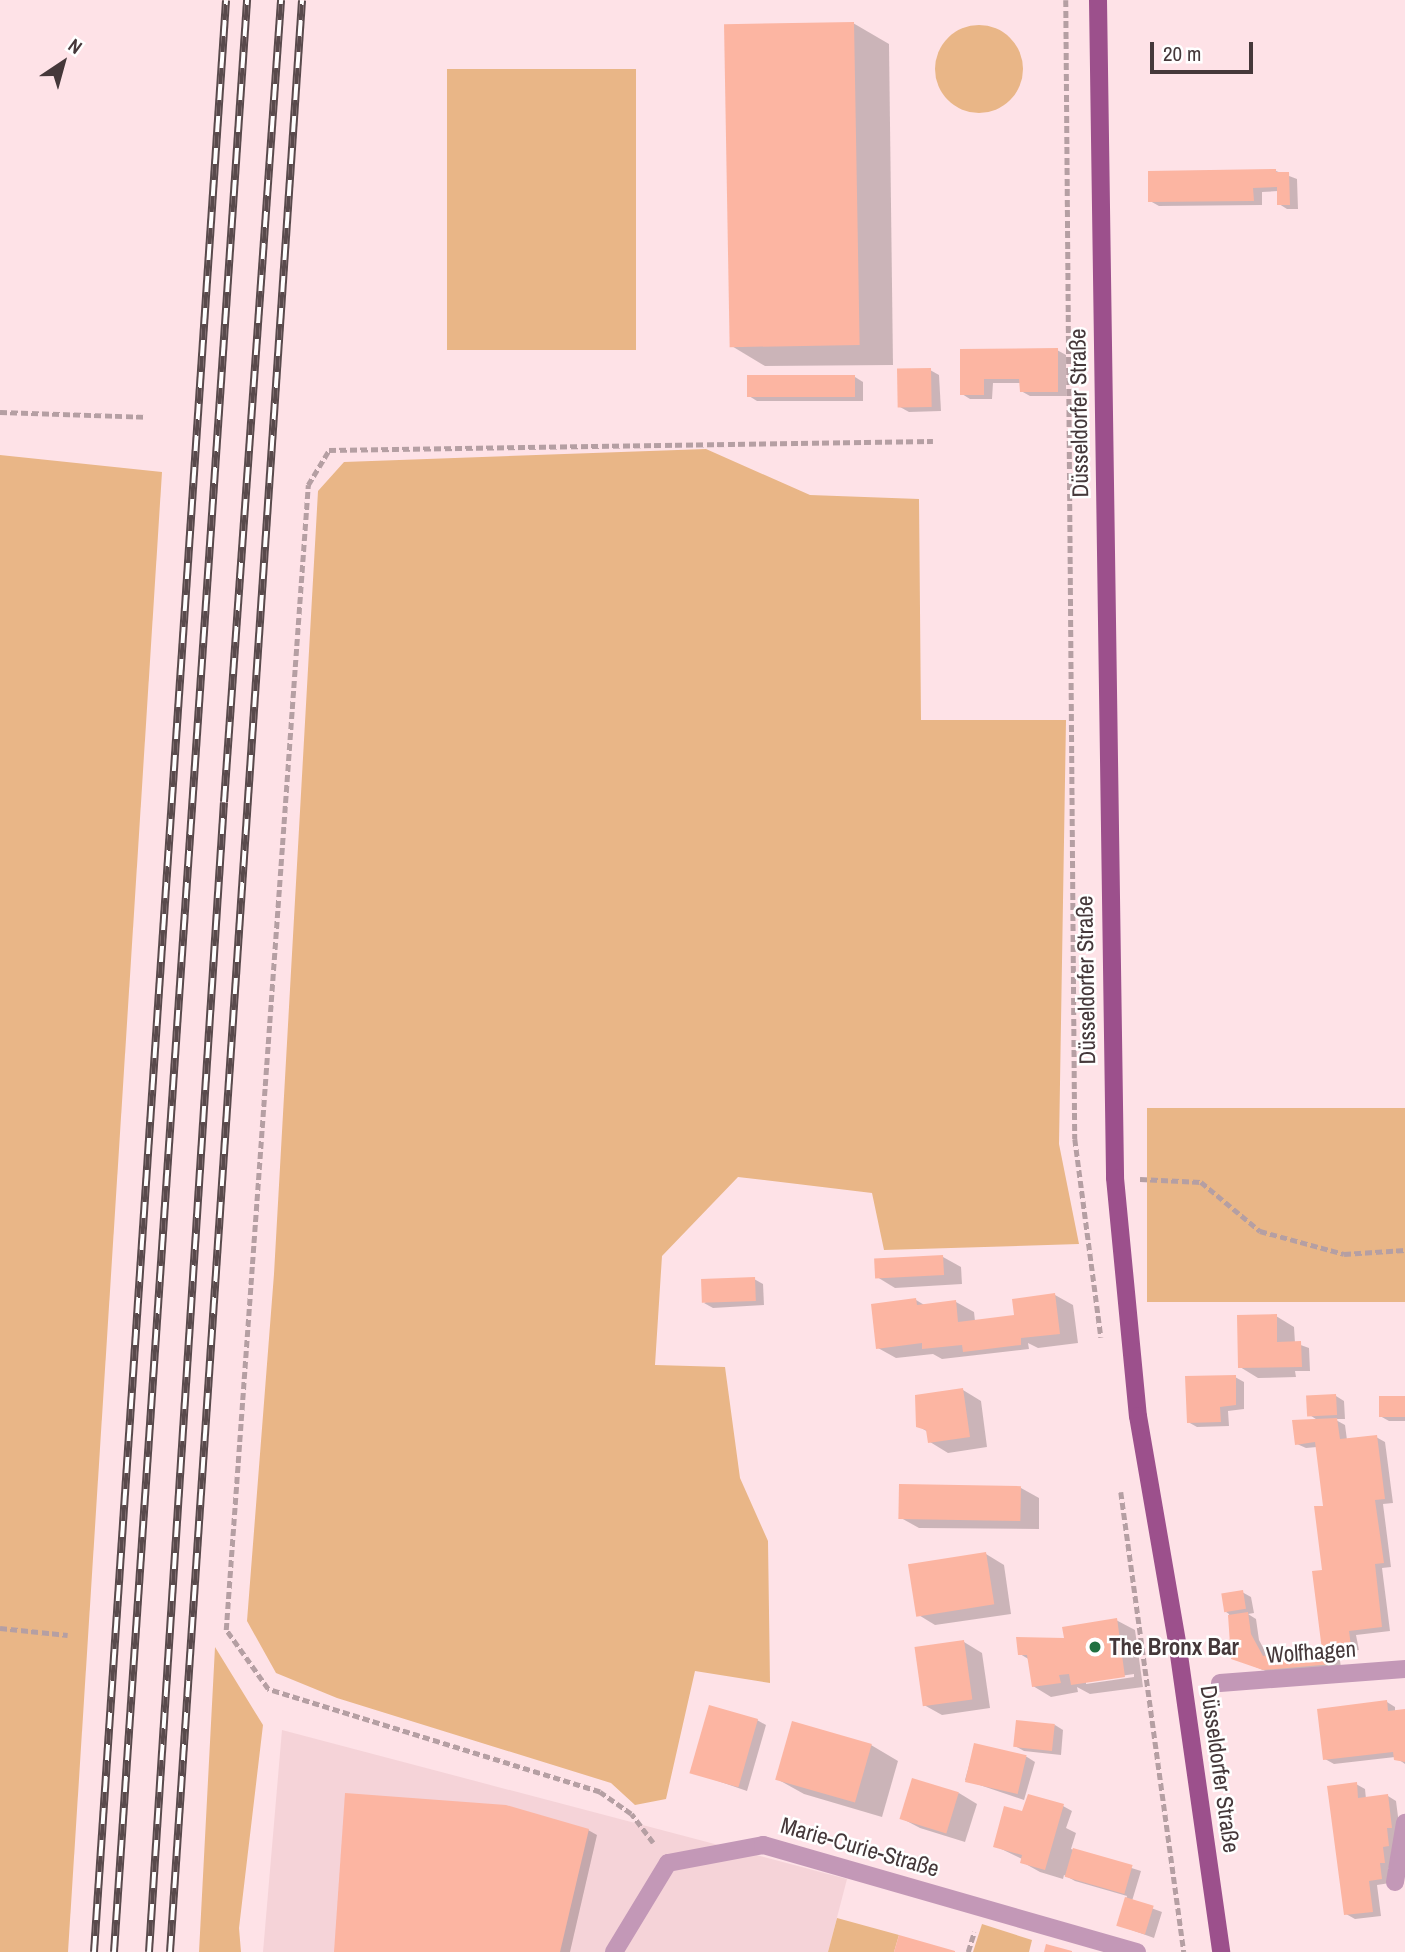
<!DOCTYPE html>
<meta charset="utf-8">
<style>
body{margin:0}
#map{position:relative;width:1405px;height:1952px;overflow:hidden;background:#fee2e7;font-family:"Archivo Narrow",sans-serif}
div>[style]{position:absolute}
.built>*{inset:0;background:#f5d3d8}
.green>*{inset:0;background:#e9b687;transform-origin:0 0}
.round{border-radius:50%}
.shadow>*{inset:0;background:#0003}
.building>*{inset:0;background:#fcb5a2;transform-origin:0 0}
.path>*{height:4.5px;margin-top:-2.25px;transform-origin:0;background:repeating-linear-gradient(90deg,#b59fa3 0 7px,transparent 0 10.5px)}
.minor>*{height:18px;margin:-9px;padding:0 9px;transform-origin:9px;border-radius:9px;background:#c398b7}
.primary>*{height:18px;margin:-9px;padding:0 9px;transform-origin:9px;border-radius:9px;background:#9c508c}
.rail>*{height:8px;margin-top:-4px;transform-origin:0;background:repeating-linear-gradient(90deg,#fff 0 16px,#594a4c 0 32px);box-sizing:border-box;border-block:2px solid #594a4c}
.dots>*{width:19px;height:19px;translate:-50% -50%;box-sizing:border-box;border:4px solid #fff;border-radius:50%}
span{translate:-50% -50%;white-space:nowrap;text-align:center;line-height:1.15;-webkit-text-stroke:5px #fff;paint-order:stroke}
.street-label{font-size:23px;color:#45383a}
.poi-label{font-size:23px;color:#45383a;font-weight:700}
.left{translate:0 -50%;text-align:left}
.north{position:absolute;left:28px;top:28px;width:70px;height:70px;-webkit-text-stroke:5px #fff;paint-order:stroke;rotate:36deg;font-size:19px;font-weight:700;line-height:28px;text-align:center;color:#45383a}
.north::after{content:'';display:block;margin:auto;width:24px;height:32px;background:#45383a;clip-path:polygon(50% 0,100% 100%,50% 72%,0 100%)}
.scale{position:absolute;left:1150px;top:42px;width:103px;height:32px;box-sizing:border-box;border:4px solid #45383a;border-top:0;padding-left:9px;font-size:21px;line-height:24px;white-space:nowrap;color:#45383a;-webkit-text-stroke:5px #fff;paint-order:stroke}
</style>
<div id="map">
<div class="built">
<i style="clip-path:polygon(282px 1730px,847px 1879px,828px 1952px,263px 1952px)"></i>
</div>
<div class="green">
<i class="round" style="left:935px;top:25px;width:88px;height:88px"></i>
<i style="left:447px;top:69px;width:189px;height:281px"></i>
<i style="clip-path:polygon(706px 449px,810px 495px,919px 499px,921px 720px,1066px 720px,1059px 1144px,1079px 1244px,884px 1250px,872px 1193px,738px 1177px,662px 1256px,655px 1365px,725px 1367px,740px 1478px,768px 1541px,770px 1683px,695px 1671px,666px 1799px,635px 1805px,611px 1783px,337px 1698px,276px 1673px,247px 1621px,274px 1274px,318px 491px,344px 462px)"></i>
<i style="clip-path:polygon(0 455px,162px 472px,68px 1952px,0 1952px)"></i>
<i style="left:1405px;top:1108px;width:194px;height:258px;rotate:90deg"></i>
<i style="clip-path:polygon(215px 1647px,263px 1725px,239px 1928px,241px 1952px,199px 1952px)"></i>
<i style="clip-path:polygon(837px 1918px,899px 1935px,894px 1952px,828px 1952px)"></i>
<i style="clip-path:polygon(982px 1924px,1032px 1940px,1029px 1952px,973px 1952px)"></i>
</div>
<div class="shadow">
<i style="clip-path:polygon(853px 23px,889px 44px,893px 365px,765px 366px,730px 345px)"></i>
<i style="clip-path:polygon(1276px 171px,1297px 179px,1298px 209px,1287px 209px,1279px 204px,1278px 191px,1262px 192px,1262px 205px,1159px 206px,1150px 201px)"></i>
<i style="clip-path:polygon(1057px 350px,1066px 355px,1066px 396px,1030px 396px,1021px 391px,1021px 383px,993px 383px,992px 399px,970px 399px,962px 394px,961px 351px)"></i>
<i style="clip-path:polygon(930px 370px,939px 375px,941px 411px,909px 412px,900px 407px)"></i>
<i style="clip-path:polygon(855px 377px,863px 382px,863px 401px,757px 401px,749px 396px)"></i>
<i style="clip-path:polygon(943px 1257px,961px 1267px,962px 1284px,895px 1288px,877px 1277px)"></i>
<i style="clip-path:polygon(754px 1279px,763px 1284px,764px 1305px,713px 1308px,704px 1303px)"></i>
<i style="clip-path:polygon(1055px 1295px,1073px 1305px,1078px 1343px,1038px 1348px,1028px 1343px,1029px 1349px,942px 1359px,933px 1354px,896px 1358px,878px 1348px,916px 1300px,926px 1306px,956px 1302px,974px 1312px,975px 1321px,1014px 1316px)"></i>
<i style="clip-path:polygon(1276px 1316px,1294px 1327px,1295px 1343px,1309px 1348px,1310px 1371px,1295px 1371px,1296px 1377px,1258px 1378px,1240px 1367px)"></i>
<i style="clip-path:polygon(1235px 1377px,1244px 1382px,1244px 1409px,1228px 1411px,1229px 1426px,1197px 1427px,1188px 1422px)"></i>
<i style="clip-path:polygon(963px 1390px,981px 1401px,987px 1447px,948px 1453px,930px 1442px,928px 1432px,918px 1426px)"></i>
<i style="clip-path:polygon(1336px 1396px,1344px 1401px,1345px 1419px,1334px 1419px,1345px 1425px,1347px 1440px,1376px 1437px,1385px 1442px,1393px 1503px,1383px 1504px,1391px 1567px,1382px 1568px,1390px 1631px,1356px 1635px,1359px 1650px,1339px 1653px,1341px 1668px,1273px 1674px,1233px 1658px,1229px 1614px,1226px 1612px,1242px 1592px,1251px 1597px,1254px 1613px,1248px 1614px,1256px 1619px,1259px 1640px,1268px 1657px,1324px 1652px,1325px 1507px,1317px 1447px,1306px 1448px,1297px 1444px,1319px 1421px,1308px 1414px)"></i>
<i style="clip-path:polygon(1405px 1398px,1405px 1421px,1389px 1421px,1380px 1416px)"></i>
<i style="clip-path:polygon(1021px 1488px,1039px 1498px,1039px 1529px,919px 1528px,901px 1518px)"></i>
<i style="clip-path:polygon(986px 1554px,1004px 1565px,1011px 1614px,935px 1625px,917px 1614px)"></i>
<i style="clip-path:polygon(evenodd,1116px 1620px,1135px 1630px,1143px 1687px,1090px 1694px,1077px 1687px,1078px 1692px,1051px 1697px,1033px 1686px,1030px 1660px,1020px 1654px,1116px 1620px,1134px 1674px,1134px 1677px,1086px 1684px,1086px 1681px,1134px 1674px)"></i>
<i style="clip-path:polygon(964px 1642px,982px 1653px,990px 1708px,942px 1715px,924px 1705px)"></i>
<i style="clip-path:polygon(1387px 1702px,1395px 1707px,1395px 1712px,1405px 1711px,1405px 1764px,1395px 1757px,1334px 1764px,1325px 1759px)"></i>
<i style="clip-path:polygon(757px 1720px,766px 1725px,747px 1791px,692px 1772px)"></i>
<i style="clip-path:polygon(1055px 1725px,1063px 1730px,1061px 1755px,1024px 1751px,1015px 1746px)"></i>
<i style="clip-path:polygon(871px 1745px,898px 1761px,882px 1817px,804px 1794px,777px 1779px)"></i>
<i style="clip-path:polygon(975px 1745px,1027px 1757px,1035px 1762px,1024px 1800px,965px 1780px)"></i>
<i style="clip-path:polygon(1356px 1784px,1365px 1789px,1366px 1799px,1388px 1796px,1396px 1801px,1400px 1832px,1397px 1850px,1391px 1851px,1393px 1867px,1388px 1868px,1390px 1883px,1377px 1885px,1381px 1916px,1355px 1919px,1346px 1914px)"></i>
<i style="clip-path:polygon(959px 1793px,977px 1804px,965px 1842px,920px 1828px,901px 1818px)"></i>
<i style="clip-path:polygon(1063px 1806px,1072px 1811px,1066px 1828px,1076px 1833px,1071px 1849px,1141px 1871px,1132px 1901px,1162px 1912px,1154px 1938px,1118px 1925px,1127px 1896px,1075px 1881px,1064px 1875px,1063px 1879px,1040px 1872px,1022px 1862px,1022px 1859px,995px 1846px,1023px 1813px)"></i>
<i style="clip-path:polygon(588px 1830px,597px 1835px,570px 1952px,336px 1952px)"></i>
</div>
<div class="building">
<i style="left:854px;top:22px;width:323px;height:130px;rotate:89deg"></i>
<i style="clip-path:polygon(1276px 169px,1276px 172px,1289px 172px,1290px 205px,1277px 205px,1277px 187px,1253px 188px,1254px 201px,1148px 202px,1148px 171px)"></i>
<i style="clip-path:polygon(1058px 348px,1058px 392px,1020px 392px,1019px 379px,984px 379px,984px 395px,960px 395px,960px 349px)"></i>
<i style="left:931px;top:368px;width:39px;height:34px;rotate:89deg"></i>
<i style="left:747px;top:375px;width:108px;height:22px"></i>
<i style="left:943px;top:1255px;width:20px;height:69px;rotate:87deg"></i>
<i style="left:755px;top:1277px;width:24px;height:54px;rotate:88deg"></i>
<i style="clip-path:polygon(1055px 1293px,1060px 1334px,1021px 1338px,1021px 1345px,963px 1352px,962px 1345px,922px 1349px,922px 1343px,876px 1349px,871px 1304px,916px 1298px,917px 1305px,956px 1300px,958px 1322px,1014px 1315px,1012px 1299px)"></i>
<i style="clip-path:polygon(1277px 1314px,1277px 1342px,1301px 1341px,1302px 1367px,1238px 1368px,1237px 1315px)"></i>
<i style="clip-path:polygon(1236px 1375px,1236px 1405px,1220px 1407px,1221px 1422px,1187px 1423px,1185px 1376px)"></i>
<i style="clip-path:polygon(963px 1388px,970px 1437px,928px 1443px,926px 1430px,916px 1427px,915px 1395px)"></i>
<i style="left:1336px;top:1394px;width:21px;height:30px;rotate:87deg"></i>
<i style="left:1379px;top:1396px;width:26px;height:21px"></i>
<i style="clip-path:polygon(1337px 1418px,1340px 1439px,1377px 1435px,1385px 1499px,1375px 1500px,1384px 1563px,1375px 1564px,1382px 1627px,1349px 1631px,1351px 1646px,1331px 1649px,1333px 1664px,1263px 1670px,1231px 1659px,1228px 1615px,1248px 1612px,1251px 1634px,1263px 1656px,1322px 1650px,1312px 1571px,1322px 1570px,1314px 1506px,1323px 1506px,1315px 1442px,1295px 1445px,1292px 1420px)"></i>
<i style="left:899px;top:1484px;width:122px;height:35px;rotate:1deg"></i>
<i style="left:986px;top:1552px;width:53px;height:79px;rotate:81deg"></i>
<i style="left:1243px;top:1590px;width:19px;height:22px;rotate:81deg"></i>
<i style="clip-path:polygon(1117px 1618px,1125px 1677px,1071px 1685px,1069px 1674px,1059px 1675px,1061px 1683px,1032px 1687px,1027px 1655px,1018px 1655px,1016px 1637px,1064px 1638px,1062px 1627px)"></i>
<i style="left:964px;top:1640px;width:60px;height:50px;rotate:82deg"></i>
<i style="clip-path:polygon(1387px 1700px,1388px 1711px,1405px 1709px,1405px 1762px,1394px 1760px,1393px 1752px,1323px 1760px,1317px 1709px)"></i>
<i style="left:709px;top:1705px;width:51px;height:71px;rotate:16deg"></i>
<i style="left:1016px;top:1720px;width:39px;height:27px;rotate:6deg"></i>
<i style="left:792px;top:1721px;width:83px;height:61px;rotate:16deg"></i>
<i style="left:974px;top:1743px;width:54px;height:40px;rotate:13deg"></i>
<i style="left:912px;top:1778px;width:49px;height:43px;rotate:17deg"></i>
<i style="clip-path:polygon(1357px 1782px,1358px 1798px,1388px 1794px,1392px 1828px,1387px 1828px,1389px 1846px,1383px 1847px,1385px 1863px,1380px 1863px,1382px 1879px,1369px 1881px,1373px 1912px,1344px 1915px,1327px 1786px)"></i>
<i style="clip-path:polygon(345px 1793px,506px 1805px,589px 1829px,560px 1952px,334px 1952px)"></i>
<i style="clip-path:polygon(1028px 1794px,1064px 1804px,1045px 1870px,1020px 1863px,1022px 1855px,993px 1847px,1004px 1806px,1022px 1811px)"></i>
<i style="left:1073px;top:1848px;width:62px;height:30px;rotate:16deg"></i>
<i style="left:1125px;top:1897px;width:30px;height:30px;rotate:17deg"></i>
<i style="clip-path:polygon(899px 1935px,955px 1951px,955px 1952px,894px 1952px)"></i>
<i style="clip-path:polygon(1046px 1944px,1072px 1951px,1072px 1952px,1044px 1952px)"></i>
</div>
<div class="path">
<i style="left:1066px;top:0;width:1139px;rotate:89.55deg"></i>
<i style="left:1075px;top:1139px;width:200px;rotate:82.5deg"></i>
<i style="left:0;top:412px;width:147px;rotate:1.9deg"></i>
<i style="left:1140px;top:1179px;width:61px;rotate:2.8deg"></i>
<i style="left:1201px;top:1182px;width:77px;rotate:39.7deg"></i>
<i style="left:1260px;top:1231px;width:87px;rotate:15.3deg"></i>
<i style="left:1344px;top:1254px;width:61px;rotate:-3.8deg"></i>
<i style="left:1121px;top:1492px;width:464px;rotate:82.2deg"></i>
<i style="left:0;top:1628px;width:68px;rotate:5.9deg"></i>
<i style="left:653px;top:1843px;width:36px;rotate:-127deg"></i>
<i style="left:631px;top:1814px;width:38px;rotate:-145deg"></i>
<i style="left:600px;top:1792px;width:348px;rotate:-162.8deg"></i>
<i style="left:268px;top:1689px;width:72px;rotate:-125.4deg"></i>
<i style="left:226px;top:1630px;width:1148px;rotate:-85.9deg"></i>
<i style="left:308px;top:485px;width:41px;rotate:-59deg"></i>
<i style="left:329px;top:450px;width:604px;rotate:-0.85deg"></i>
<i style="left:968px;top:1952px;width:21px;rotate:-73deg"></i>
</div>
<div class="minor">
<i style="left:1220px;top:1683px;width:186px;rotate:-4.3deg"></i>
<i style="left:1395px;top:1882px;width:60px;rotate:-80.4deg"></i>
<i style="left:614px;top:1952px;width:104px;rotate:-58.8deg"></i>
<i style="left:668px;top:1863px;width:97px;rotate:-10.7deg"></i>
<i style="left:763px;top:1845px;width:389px;rotate:16deg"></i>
</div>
<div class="primary">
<i style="left:1098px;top:0;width:1178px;rotate:89.17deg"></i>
<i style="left:1115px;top:1178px;width:239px;rotate:84.5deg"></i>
<i style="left:1138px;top:1416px;width:235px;rotate:80.2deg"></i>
<i style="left:1178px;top:1648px;width:307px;rotate:81.9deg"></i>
</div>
<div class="rail">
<i style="left:94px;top:1952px;width:1956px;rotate:-86.13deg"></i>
<i style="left:114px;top:1952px;width:1957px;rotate:-86.1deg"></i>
<i style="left:149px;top:1952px;width:1152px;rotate:-86.27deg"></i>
<i style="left:224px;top:802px;width:804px;rotate:-85.93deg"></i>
<i style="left:170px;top:1952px;width:1956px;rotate:-86.13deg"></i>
</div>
<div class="dots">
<i style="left:1095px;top:1647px;background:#207041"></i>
</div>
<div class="street-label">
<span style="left:1079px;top:413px;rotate:-91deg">Düsseldorfer Straße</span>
<span style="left:1086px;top:980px;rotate:-91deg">Düsseldorfer Straße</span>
<span style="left:1311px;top:1652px;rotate:-4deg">Wolfhagen</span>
<span style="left:1220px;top:1769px;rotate:82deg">Düsseldorfer Straße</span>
<span style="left:860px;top:1847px;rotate:16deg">Marie-Curie-Straße</span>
</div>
<div class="poi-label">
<span class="left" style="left:1109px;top:1647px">The Bronx Bar</span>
</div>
<div class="north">N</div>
<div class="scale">20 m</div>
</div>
